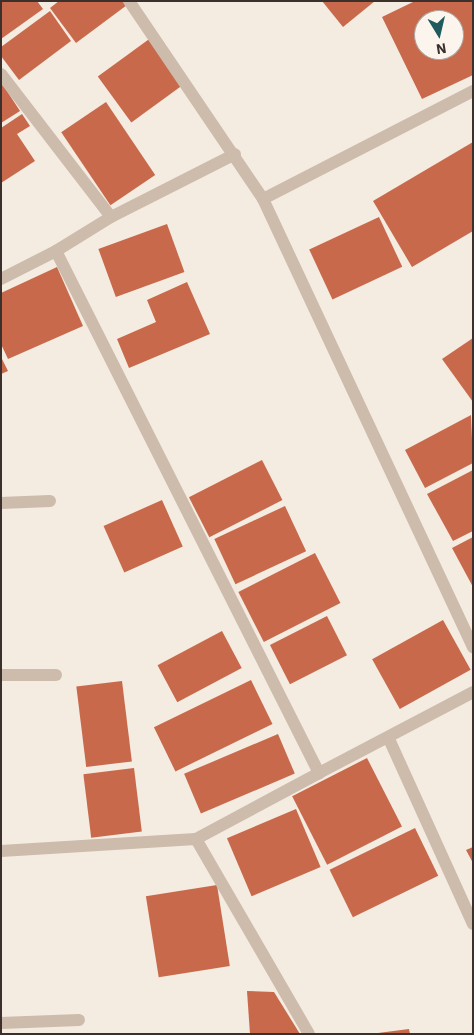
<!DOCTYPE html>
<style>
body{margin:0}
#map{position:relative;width:474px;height:1035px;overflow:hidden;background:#f4ebe1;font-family:"IBM Plex Sans",sans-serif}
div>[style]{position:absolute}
.building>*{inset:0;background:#c8694b;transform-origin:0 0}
.minor>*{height:12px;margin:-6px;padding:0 6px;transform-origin:6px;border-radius:6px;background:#cdbbac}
span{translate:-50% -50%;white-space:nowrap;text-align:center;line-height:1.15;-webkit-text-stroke:4px #fbf5ee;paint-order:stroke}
.frame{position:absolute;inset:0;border:2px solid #3b302b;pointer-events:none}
.north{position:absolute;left:414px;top:10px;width:50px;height:50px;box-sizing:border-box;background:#fbf5ee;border:1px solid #aea6a0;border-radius:50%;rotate:171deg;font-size:14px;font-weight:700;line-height:20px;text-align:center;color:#3b302b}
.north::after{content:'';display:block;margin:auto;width:18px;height:22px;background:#1f5a5e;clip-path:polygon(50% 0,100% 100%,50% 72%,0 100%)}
</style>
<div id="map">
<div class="building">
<i style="clip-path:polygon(1px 1px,37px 1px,43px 9px,1px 39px)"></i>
<i style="clip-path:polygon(59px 1px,124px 1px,127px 5px,76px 43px,50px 8px)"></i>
<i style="clip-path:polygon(322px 1px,375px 1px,343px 27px)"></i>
<i style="clip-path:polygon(evenodd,415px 1px,473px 1px,473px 75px,422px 99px,382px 17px,415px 1px,424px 20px,454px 20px,454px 50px,424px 50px,424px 20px)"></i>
<i style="clip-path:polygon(50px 11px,71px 41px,19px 80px,1px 56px,1px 47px)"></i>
<i style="left:152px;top:37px;width:57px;height:67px;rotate:54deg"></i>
<i style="clip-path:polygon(1px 82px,20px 111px,1px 123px)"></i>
<i style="left:106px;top:102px;width:88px;height:54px;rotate:56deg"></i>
<i style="clip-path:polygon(22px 114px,30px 126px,17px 134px,35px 161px,1px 183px,1px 128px)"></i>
<i style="clip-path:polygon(473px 142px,473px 231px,412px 267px,373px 201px)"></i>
<i style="left:379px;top:217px;width:55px;height:77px;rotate:65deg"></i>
<i style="left:167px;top:224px;width:51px;height:73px;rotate:70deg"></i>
<i style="clip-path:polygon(57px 267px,83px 326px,8px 359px,1px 344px,1px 293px)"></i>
<i style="clip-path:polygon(187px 282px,210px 334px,129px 368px,117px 339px,156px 322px,147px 300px)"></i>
<i style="clip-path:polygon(473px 338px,473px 402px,442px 359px)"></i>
<i style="clip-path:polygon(1px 357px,8px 371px,1px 374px)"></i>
<i style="clip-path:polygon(471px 415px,473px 463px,425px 488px,405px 450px)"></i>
<i style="left:262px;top:460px;width:45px;height:82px;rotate:63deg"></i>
<i style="clip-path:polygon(473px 470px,473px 531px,453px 541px,427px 494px)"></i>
<i style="left:162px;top:500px;width:51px;height:64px;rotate:66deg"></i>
<i style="left:285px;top:506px;width:50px;height:78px;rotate:65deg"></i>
<i style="clip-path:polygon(473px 537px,473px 587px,452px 548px)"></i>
<i style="left:315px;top:553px;width:56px;height:86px;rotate:63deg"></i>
<i style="left:327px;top:616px;width:44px;height:64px;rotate:63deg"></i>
<i style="left:443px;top:620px;width:57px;height:81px;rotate:61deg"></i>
<i style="left:222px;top:631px;width:42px;height:73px;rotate:62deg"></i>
<i style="left:251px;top:680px;width:49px;height:108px;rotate:64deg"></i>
<i style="left:122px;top:681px;width:81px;height:46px;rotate:83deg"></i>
<i style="left:278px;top:734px;width:43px;height:102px;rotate:67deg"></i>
<i style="left:367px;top:758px;width:77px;height:84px;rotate:63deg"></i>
<i style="left:134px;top:768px;width:64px;height:51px;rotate:83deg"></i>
<i style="left:296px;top:809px;width:63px;height:75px;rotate:67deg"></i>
<i style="left:415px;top:828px;width:53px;height:95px;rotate:64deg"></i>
<i style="clip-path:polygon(473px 847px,473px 863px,466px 850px)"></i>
<i style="left:217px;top:885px;width:82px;height:72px;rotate:81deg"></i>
<i style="clip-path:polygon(247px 991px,274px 992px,300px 1034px,250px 1034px)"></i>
<i style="clip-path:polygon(409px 1029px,410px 1034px,378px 1034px,378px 1033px)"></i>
</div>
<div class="minor">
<i style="left:129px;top:1px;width:239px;rotate:55.9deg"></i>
<i style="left:263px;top:199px;width:236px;rotate:-27.2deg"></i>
<i style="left:1px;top:74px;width:180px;rotate:52.4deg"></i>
<i style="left:111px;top:217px;width:139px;rotate:-26.9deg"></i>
<i style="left:263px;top:199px;width:495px;rotate:64.9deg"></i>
<i style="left:111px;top:217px;width:65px;rotate:148.3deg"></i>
<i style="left:56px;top:251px;width:585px;rotate:63.26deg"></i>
<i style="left:319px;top:773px;width:174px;rotate:-27.7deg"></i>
<i style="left:1px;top:279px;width:62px;rotate:-27deg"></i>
<i style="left:1px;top:503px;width:49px;rotate:-2.3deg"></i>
<i style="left:1px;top:675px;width:55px"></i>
<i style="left:389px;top:739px;width:203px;rotate:65.6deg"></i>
<i style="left:196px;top:839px;width:225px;rotate:59.9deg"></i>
<i style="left:1px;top:851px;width:195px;rotate:-3.5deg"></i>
<i style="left:196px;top:839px;width:140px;rotate:-28.2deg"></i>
<i style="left:1px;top:1023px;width:78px;rotate:-2.2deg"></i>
</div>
<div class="frame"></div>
<div class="north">N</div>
</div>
